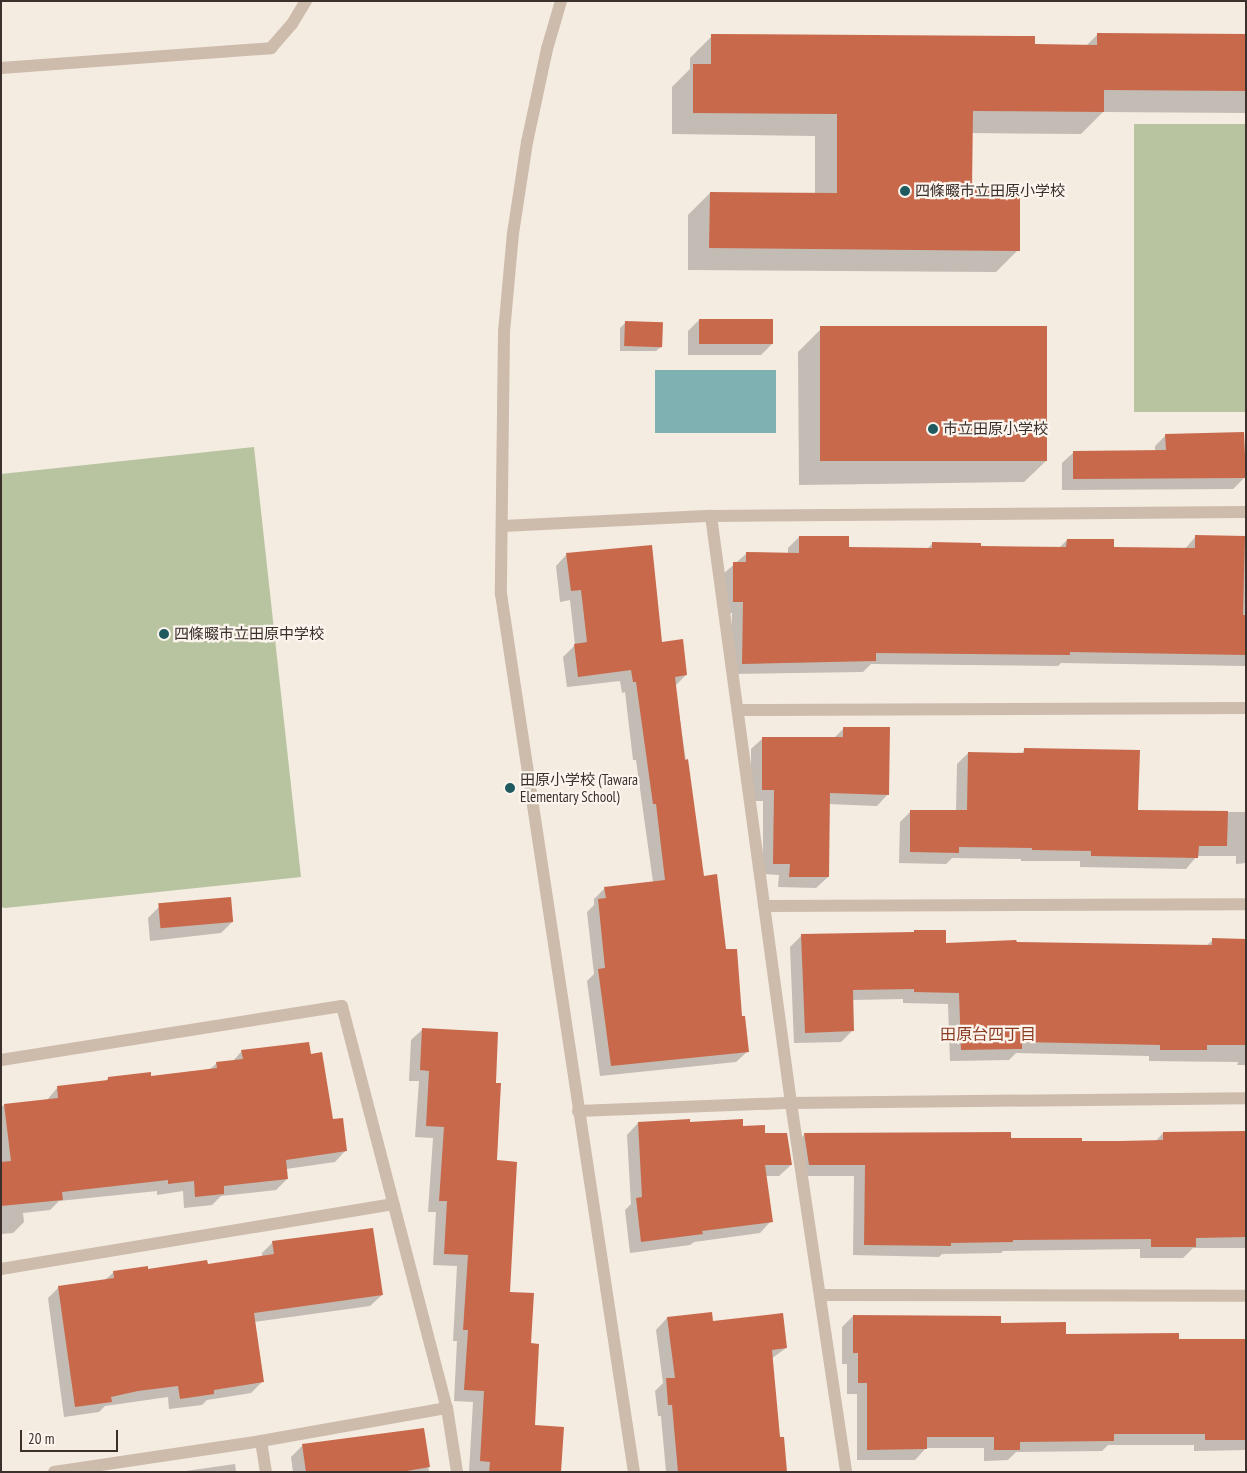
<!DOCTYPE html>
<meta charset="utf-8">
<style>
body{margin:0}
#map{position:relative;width:1247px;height:1473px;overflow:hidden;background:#f4ebe1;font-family:"PT Sans Narrow","Noto Sans JP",sans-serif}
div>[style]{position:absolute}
.green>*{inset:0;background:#b8c4a0;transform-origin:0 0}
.water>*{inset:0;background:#7fb0b2;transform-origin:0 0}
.shadow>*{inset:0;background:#0003}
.building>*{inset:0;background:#c8694b;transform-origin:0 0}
.service>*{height:12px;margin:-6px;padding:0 6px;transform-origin:6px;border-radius:6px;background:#cdbbac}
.minor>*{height:12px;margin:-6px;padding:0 6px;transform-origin:6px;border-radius:6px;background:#cdbbac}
.tertiary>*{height:12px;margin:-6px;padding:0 6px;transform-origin:6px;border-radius:6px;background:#cdbbac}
.dots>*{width:14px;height:14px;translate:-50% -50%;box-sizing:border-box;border:2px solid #fbf5ee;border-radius:50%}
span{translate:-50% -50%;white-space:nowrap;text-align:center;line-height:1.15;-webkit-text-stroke:4.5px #fbf5ee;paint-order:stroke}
.poi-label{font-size:15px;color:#3b302b}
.left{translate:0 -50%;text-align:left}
.neighbourhood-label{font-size:16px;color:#8c3b22}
.frame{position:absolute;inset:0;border:2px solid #3b302b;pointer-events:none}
.scale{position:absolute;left:20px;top:1430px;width:98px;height:22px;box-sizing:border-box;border:2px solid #3b302b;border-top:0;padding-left:6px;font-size:15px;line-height:18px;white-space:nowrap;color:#3b302b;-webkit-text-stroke:4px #fbf5ee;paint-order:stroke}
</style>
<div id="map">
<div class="green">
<i style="left:1246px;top:124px;width:288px;height:112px;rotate:90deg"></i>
<i style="clip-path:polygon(254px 447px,301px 877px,5px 908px,1px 907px,1px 474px)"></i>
</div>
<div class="water">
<i style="left:655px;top:370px;width:121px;height:63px"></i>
</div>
<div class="shadow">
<i style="clip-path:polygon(1098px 34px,1246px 35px,1246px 113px,1103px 112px,1081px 134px,971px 133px,970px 189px,1018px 250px,996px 272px,688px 270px,688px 215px,710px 193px,815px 194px,815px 136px,672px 134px,672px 87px,690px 69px,690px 58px,712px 36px,1086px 46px)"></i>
<i style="clip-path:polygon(699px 320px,772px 344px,761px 355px,688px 355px,688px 331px)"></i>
<i style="clip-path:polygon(626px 322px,662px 346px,656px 351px,620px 351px,620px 328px)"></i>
<i style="clip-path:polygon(820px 330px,1047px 460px,1024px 482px,799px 485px,798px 352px)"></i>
<i style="clip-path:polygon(1166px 435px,1244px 478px,1233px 489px,1062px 490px,1062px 463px,1074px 452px,1155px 451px,1155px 446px)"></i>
<i style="clip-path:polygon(1196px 536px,1246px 537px,1246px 666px,1061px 663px,1058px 666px,871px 664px,863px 672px,731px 674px,732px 613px,722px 613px,722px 575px,747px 553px,788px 554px,788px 548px,799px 537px,848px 548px,927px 549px,933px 543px,980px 548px,1059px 548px,1067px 540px,1113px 548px,1185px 549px)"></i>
<i style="clip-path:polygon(567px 554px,661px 643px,686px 675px,675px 686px,703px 877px,724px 951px,748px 1051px,736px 1062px,600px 1076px,587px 981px,594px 974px,587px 912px,594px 905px,594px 899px,605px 888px,653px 882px,636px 760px,633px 760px,625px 692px,622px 693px,620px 681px,567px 687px,563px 657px,575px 645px,570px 600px,560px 602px,556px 566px)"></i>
<i style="clip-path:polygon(844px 728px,888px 794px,877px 806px,829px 804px,828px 877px,816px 888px,778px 887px,779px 875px,763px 874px,763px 801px,751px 801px,751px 749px,763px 738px,834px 738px)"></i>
<i style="clip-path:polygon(1025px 749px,1137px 812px,1246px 812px,1246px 863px,1236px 864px,1236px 856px,1197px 856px,1186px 869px,1080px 867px,1080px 861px,1021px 861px,1021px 859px,952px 858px,946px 864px,899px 863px,900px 822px,911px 811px,956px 812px,957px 764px,968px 753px,1021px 754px)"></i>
<i style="clip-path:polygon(159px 907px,232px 922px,221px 933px,150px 941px,148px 918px)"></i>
<i style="clip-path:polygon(802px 935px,945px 944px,1206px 946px,1213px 940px,1246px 940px,1246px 1065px,1237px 1065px,1238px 1062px,1149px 1061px,1149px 1056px,1016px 1053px,1009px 1060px,950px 1061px,948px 1004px,903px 1003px,903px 999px,852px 1000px,853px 1030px,841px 1042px,794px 1043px,790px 947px)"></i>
<i style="clip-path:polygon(423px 1029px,494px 1084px,496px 1162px,508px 1293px,530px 1344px,533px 1426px,559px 1472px,469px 1472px,473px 1402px,454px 1401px,457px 1341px,453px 1341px,457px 1266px,433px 1265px,436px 1212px,428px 1212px,433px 1138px,415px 1137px,419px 1081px,409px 1081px,411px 1040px)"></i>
<i style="clip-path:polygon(242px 1051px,332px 1121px,346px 1150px,335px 1162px,286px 1169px,287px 1179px,276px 1190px,221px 1196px,212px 1205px,184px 1208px,183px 1191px,157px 1195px,157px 1191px,59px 1201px,50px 1210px,23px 1213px,24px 1222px,13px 1233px,1px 1234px,1px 1106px,47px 1100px,58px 1087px,105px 1082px,108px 1078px,150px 1077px,209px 1070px,217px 1063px,232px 1062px)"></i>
<i style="clip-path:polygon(742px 1121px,742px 1128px,791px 1165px,779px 1176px,766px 1176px,771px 1221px,760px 1233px,694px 1242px,690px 1245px,630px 1253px,625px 1210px,631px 1204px,627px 1135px,638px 1123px)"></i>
<i style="clip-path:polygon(1246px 1132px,1246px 1248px,1193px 1248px,1183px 1258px,1140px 1258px,1140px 1249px,1003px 1251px,1001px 1253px,942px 1254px,939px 1257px,853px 1255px,854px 1176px,798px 1176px,793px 1146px,804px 1135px,1081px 1142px,1155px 1142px,1163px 1133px)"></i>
<i style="clip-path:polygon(273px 1242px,382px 1295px,370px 1306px,254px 1322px,262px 1382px,251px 1393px,207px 1400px,202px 1405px,169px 1409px,168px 1397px,105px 1406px,99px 1412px,64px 1417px,48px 1298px,59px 1287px,105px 1280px,114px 1272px,207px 1265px,262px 1257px,262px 1253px)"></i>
<i style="clip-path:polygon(711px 1313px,712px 1323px,786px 1348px,771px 1359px,779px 1439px,786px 1472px,666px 1472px,661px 1416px,658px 1416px,655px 1391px,663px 1383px,656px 1330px,667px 1318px)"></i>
<i style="clip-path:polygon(853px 1316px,1000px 1324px,1065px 1335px,1178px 1340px,1246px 1340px,1246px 1450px,1194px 1451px,1194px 1445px,1108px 1445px,1102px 1451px,1016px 1452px,1008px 1460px,984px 1461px,984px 1448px,926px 1448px,915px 1460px,857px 1460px,857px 1394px,847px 1394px,847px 1364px,842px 1364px,842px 1327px)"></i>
<i style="clip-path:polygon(423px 1429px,429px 1472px,293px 1472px,291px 1457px,302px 1446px)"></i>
<i style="clip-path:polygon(235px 1464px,236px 1472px,179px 1472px)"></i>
</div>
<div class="building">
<i style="clip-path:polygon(1097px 33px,1246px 34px,1246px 91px,1104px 90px,1104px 112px,973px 111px,972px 188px,1020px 188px,1020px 251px,709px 248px,710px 192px,837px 193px,837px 114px,693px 113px,693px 64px,711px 64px,711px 34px,1035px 36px,1035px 44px,1097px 45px)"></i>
<i style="left:699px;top:319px;width:74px;height:25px"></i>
<i style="left:625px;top:321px;width:38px;height:25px;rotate:2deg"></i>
<i style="left:1047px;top:326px;width:135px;height:227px;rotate:90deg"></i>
<i style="clip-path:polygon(1244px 432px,1246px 478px,1073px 479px,1073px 451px,1166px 450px,1165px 434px)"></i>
<i style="clip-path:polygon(1195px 535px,1245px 536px,1243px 615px,1246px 615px,1246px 655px,1070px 652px,1070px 655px,876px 653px,876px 661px,742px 664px,743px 602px,733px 602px,733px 562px,746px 562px,746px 552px,799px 553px,799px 536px,849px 536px,849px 547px,932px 548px,932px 542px,981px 543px,981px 546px,1066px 547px,1067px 539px,1114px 539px,1114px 547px,1195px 548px)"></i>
<i style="clip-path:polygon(652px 545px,662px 642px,683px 639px,687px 675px,675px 677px,685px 760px,688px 759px,704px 876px,717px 874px,726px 949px,737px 949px,742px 1016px,745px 1016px,749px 1052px,611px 1066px,598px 969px,605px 968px,598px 899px,606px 898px,604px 887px,665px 880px,656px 804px,653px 804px,636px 682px,633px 682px,631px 670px,578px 677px,574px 644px,587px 642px,581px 590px,571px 591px,566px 553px)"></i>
<i style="clip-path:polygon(843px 727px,890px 727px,889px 795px,830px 793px,829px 877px,789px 877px,790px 864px,773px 864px,774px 790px,762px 790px,762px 737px,843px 737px)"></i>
<i style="clip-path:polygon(1024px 748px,1140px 750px,1138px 810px,1228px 811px,1227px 846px,1199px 846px,1198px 858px,1091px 856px,1091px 851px,1032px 850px,1032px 848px,959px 847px,959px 853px,910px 852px,910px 810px,967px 810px,968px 752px,1024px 753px)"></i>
<i style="left:231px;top:897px;width:25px;height:73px;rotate:85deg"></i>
<i style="clip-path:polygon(914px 930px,946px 930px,946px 943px,1016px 940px,1017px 942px,1212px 945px,1212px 938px,1246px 939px,1246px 1045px,1207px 1045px,1207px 1050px,1160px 1050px,1160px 1045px,1022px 1042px,1022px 1049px,961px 1050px,959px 993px,914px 992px,914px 989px,853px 990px,854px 1031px,805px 1033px,801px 934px,914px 932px)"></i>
<i style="clip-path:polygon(422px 1028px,498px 1032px,496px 1083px,501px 1083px,497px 1160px,517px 1162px,510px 1292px,534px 1293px,531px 1343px,539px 1344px,535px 1425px,564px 1427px,561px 1472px,489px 1472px,490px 1462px,480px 1461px,484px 1391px,464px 1390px,468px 1330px,463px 1330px,468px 1255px,444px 1254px,447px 1201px,439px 1201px,444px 1127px,426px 1126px,429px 1071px,420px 1070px)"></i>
<i style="clip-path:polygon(309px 1042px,311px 1054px,322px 1052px,333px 1119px,343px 1118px,347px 1151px,286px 1160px,288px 1179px,224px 1186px,224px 1194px,195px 1197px,194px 1181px,168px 1184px,168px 1180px,62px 1192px,63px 1200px,1px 1206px,1px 1162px,11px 1161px,4px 1104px,58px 1098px,57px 1086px,108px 1080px,108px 1077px,151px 1072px,151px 1076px,217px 1068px,216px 1062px,243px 1059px,241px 1050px)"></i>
<i style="clip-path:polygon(690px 1119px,690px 1122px,743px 1119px,743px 1126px,765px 1125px,765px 1133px,787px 1133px,792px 1165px,765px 1165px,773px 1222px,702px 1231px,703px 1234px,641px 1242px,636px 1198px,642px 1197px,638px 1122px)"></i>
<i style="clip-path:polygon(1246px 1131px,1246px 1237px,1196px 1238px,1196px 1247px,1151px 1247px,1151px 1239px,1013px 1240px,1013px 1242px,951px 1243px,951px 1246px,864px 1245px,865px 1165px,809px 1165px,804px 1133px,1011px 1132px,1011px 1138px,1082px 1138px,1082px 1141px,1120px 1141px,1163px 1140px,1163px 1132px)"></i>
<i style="clip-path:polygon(373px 1228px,383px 1295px,254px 1313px,264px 1382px,214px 1390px,214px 1394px,180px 1399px,178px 1386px,138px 1391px,111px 1397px,112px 1402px,75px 1407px,58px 1286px,114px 1278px,113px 1271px,148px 1266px,148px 1269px,207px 1260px,208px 1264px,274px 1254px,272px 1241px)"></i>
<i style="clip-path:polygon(712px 1312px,713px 1321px,783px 1313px,787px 1348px,772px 1350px,780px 1437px,784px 1437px,787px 1472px,678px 1472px,672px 1405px,668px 1405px,666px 1378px,675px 1378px,667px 1317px)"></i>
<i style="clip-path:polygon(853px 1315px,1001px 1316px,1001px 1323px,1066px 1322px,1066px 1334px,1179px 1333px,1179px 1339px,1246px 1339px,1246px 1440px,1205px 1440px,1205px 1434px,1114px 1434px,1114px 1441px,1020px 1442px,1020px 1450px,994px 1450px,994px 1437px,927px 1437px,927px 1449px,867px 1450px,867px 1383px,858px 1383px,858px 1353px,853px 1353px)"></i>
<i style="clip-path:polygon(424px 1428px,430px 1467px,401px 1472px,306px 1472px,302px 1444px)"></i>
</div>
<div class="service">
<i style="left:1px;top:68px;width:271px;rotate:-4.2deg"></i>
<i style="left:271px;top:48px;width:32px;rotate:-49deg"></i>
<i style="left:292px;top:24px;width:27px;rotate:-59deg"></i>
</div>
<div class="minor">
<i style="left:711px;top:516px;width:592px;rotate:82.24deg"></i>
<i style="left:791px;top:1103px;width:373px;rotate:81.5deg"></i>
<i style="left:503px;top:526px;width:208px;rotate:-2.8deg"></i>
<i style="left:711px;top:516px;width:535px;rotate:-0.43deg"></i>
<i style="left:738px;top:710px;width:508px;rotate:-0.23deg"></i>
<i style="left:764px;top:906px;width:482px;rotate:-0.2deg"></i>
<i style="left:1px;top:1060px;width:345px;rotate:-9deg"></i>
<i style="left:342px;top:1006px;width:415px;rotate:75.4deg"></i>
<i style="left:447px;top:1408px;width:65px;rotate:81.1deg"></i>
<i style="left:578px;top:1111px;width:213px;rotate:-2.2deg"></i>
<i style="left:791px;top:1103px;width:455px;rotate:-0.6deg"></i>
<i style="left:1px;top:1269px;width:398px;rotate:-9.4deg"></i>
<i style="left:820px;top:1295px;width:426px;rotate:0.1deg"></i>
<i style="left:261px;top:1441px;width:31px;rotate:81deg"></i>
<i style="left:54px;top:1472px;width:209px;rotate:-8.5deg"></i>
<i style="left:261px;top:1441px;width:189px;rotate:-10.1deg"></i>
</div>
<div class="tertiary">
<i style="left:561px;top:1px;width:50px;rotate:106.3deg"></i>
<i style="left:547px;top:49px;width:95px;rotate:102.1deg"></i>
<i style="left:527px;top:142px;width:92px;rotate:98.7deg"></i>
<i style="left:513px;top:233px;width:98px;rotate:95.2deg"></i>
<i style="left:504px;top:331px;width:263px;rotate:90.7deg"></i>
<i style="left:501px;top:594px;width:888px;rotate:81.39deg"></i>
</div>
<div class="dots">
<i style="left:905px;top:191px;background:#1f5a5e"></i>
<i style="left:933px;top:429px;background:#1f5a5e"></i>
<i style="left:164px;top:634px;background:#1f5a5e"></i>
<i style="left:510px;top:788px;background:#1f5a5e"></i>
</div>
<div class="poi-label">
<span class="left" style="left:915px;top:191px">四條畷市立田原小学校</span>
<span class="left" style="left:943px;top:429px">市立田原小学校</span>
<span class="left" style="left:174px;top:634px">四條畷市立田原中学校</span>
<span class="left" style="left:520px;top:788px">田原小学校 (Tawara<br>Elementary School)</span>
</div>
<div class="neighbourhood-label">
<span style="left:988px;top:1034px">田原台四丁目</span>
</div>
<div class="frame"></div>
<div class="scale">20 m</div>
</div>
